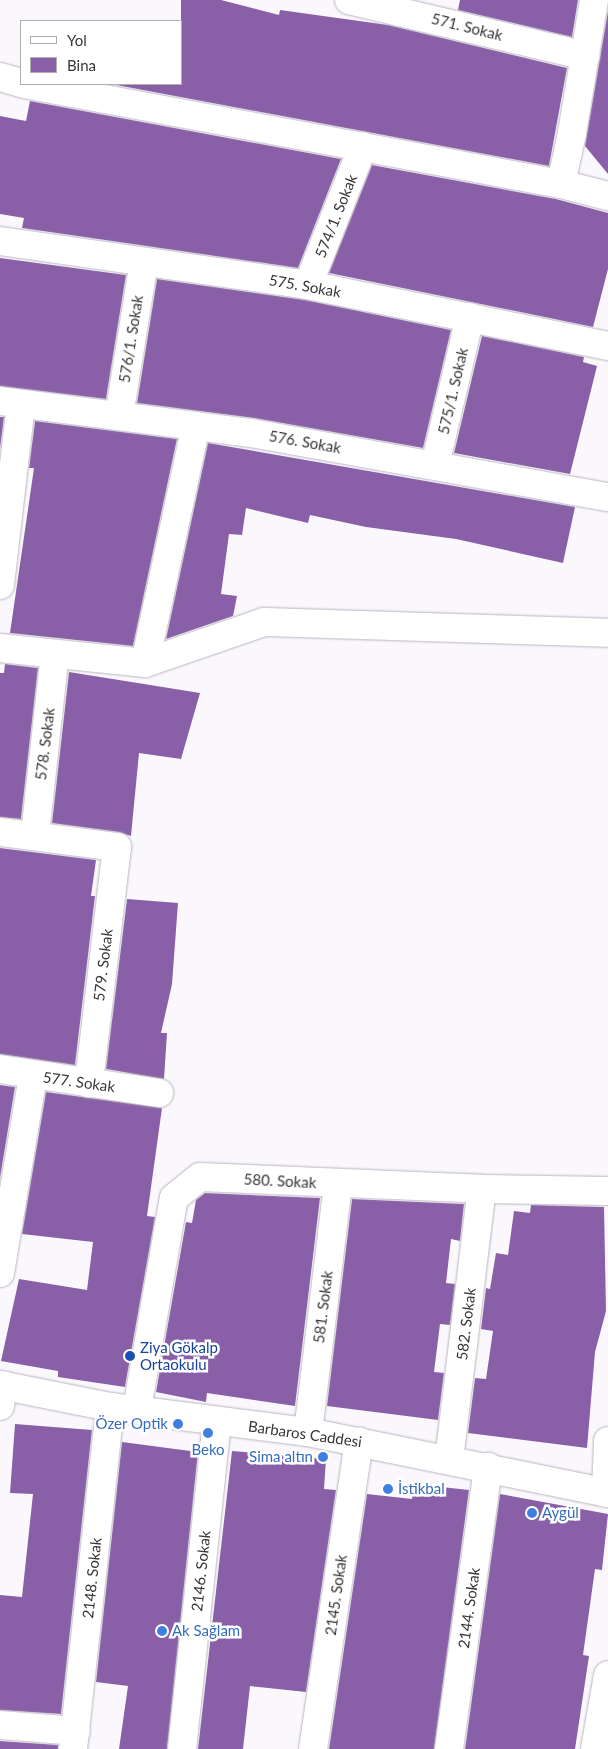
<!DOCTYPE html>
<meta charset="utf-8">
<style>
body{margin:0}
#map{position:relative;width:608px;height:1749px;overflow:hidden;background:#fbf8fd;font-family:Lato,sans-serif}
div>[style]{position:absolute}
.building>*{inset:0;background:#8960a7}
.roads{filter:drop-shadow(0 0 1px #bab4c0) drop-shadow(0 0 1px #bab4c0)}
.street>*{height:28px;margin:-14px;padding:0 14px;transform-origin:14px;border-radius:14px;background:#fff}
.secondary>*{height:28px;margin:-14px;padding:0 14px;transform-origin:14px;border-radius:14px;background:#fff}
.dots>*{width:14px;height:14px;translate:-50% -50%;box-sizing:border-box;border:2px solid #fff;border-radius:50%}
span{translate:-50% -50%;white-space:nowrap;text-align:center;line-height:1.15;-webkit-text-stroke:5px #fff;paint-order:stroke}
.street-label{font-size:15px;color:#38353a}
.transit-label{font-size:15px;color:#164399}
.left{translate:0 -50%;text-align:left}
.shop-label{font-size:15px;color:#366cbe}
.right{translate:-100% -50%;text-align:right}
.legend{position:absolute;left:20px;top:20px;width:162px;height:65px;box-sizing:border-box;background:#fff;border:1px solid #afaeb0;margin:0;padding:6px 9px;list-style:none;font-size:15px;color:#38353a}
.legend li{display:flex;align-items:center;gap:10px;height:25px}
.legend b{width:25px;border:1px solid #afaeb0}
</style>
<div id="map">
<div class="building">
<i style="clip-path:polygon(181px 0,221px 0,279px 15px,280px 10px,388px 25px,567px 68px,549px 166px,111px 84px,181px 84px)"></i>
<i style="clip-path:polygon(460px 0,578px 0,572px 37px,458px 10px)"></i>
<i style="clip-path:polygon(608px 11px,608px 174px,585px 146px)"></i>
<i style="clip-path:polygon(30px 101px,341px 159px,298px 268px,22px 228px,24px 218px,0 214px,0 116px,26px 121px)"></i>
<i style="clip-path:polygon(372px 165px,556px 199px,608px 213px,608px 269px,593px 327px,329px 273px)"></i>
<i style="clip-path:polygon(0 258px,126px 275px,106px 399px,0 386px)"></i>
<i style="clip-path:polygon(157px 279px,305px 300px,451px 330px,423px 448px,254px 418px,137px 403px)"></i>
<i style="clip-path:polygon(482px 336px,584px 357px,583px 362px,597px 366px,570px 474px,454px 453px)"></i>
<i style="clip-path:polygon(0 417px,4px 417px,0 449px)"></i>
<i style="clip-path:polygon(35px 421px,177px 439px,133px 646px,10px 633px,34px 468px,29px 468px)"></i>
<i style="clip-path:polygon(208px 443px,575px 507px,563px 563px,456px 539px,366px 527px,310px 515px,308px 523px,246px 508px,242px 535px,229px 534px,221px 594px,237px 596px,233px 616px,166px 639px)"></i>
<i style="clip-path:polygon(5px 664px,38px 668px,21px 819px,0 817px,0 673px,4px 673px)"></i>
<i style="clip-path:polygon(69px 672px,200px 693px,181px 759px,139px 753px,131px 836px,119px 832px,52px 823px)"></i>
<i style="clip-path:polygon(0 848px,96px 860px,91px 896px,95px 896px,75px 1065px,0 1054px)"></i>
<i style="clip-path:polygon(127px 899px,178px 903px,172px 984px,161px 1033px,167px 1033px,164px 1079px,106px 1069px)"></i>
<i style="clip-path:polygon(0 1085px,15px 1087px,0 1178px)"></i>
<i style="clip-path:polygon(46px 1092px,162px 1108px,147px 1216px,155px 1217px,125px 1387px,58px 1377px,58px 1371px,1px 1361px,19px 1279px,87px 1290px,93px 1242px,22px 1234px)"></i>
<i style="clip-path:polygon(205px 1193px,320px 1198px,295px 1406px,207px 1393px,206px 1402px,156px 1392px,186px 1222px,192px 1223px,196px 1200px)"></i>
<i style="clip-path:polygon(352px 1199px,464px 1204px,460px 1241px,451px 1239px,446px 1283px,455px 1284px,450px 1325px,440px 1324px,434px 1372px,444px 1373px,438px 1420px,327px 1406px)"></i>
<i style="clip-path:polygon(531px 1205px,604px 1207px,606px 1311px,595px 1352px,587px 1448px,468px 1433px,475px 1378px,486px 1379px,493px 1331px,481px 1329px,486px 1288px,490px 1289px,496px 1253px,508px 1255px,514px 1211px,530px 1213px)"></i>
<i style="clip-path:polygon(15px 1424px,92px 1430px,61px 1714px,0 1710px,0 1595px,22px 1597px,33px 1494px,10px 1493px)"></i>
<i style="clip-path:polygon(122px 1442px,198px 1452px,167px 1749px,119px 1749px,128px 1686px,96px 1682px)"></i>
<i style="clip-path:polygon(232px 1451px,326px 1459px,324px 1489px,336px 1490px,306px 1692px,250px 1686px,243px 1749px,198px 1749px)"></i>
<i style="clip-path:polygon(414px 1484px,469px 1490px,434px 1749px,329px 1749px,367px 1494px,412px 1499px)"></i>
<i style="clip-path:polygon(500px 1494px,608px 1514px,602px 1570px,595px 1569px,583px 1655px,589px 1656px,575px 1749px,465px 1749px)"></i>
<i style="clip-path:polygon(0 1741px,58px 1745px,58px 1749px,0 1749px)"></i>
</div>
<div class="roads">
<div class="street">
<i style="left:349px;top:0;width:243px;rotate:13.3deg"></i>
<i style="left:0;top:77px;width:22px;rotate:16deg"></i>
<i style="left:24px;top:84px;width:546px;rotate:10.55deg"></i>
<i style="left:561px;top:184px;width:49px;rotate:14.3deg"></i>
<i style="left:561px;top:184px;width:52px;rotate:-77.8deg"></i>
<i style="left:572px;top:133px;width:135px;rotate:-80.6deg"></i>
<i style="left:0;top:241px;width:311px;rotate:8.1deg"></i>
<i style="left:308px;top:285px;width:306px;rotate:11.5deg"></i>
<i style="left:308px;top:285px;width:149px;rotate:-68.4deg"></i>
<i style="left:0;top:401px;width:253px;rotate:7.3deg"></i>
<i style="left:251px;top:433px;width:363px;rotate:10.2deg"></i>
<i style="left:119px;top:416px;width:156px;rotate:-80.8deg"></i>
<i style="left:435px;top:465px;width:152px;rotate:-76.7deg"></i>
<i style="left:0;top:585px;width:182px;rotate:-83.4deg"></i>
<i style="left:0;top:648px;width:146px;rotate:5.9deg"></i>
<i style="left:145px;top:663px;width:126px;rotate:-19deg"></i>
<i style="left:264px;top:622px;width:344px;rotate:1.8deg"></i>
<i style="left:145px;top:663px;width:242px;rotate:-77.9deg"></i>
<i style="left:0;top:832px;width:118px;rotate:7.3deg"></i>
<i style="left:117px;top:847px;width:238px;rotate:96.8deg"></i>
<i style="left:35px;top:834px;width:181px;rotate:-83.7deg"></i>
<i style="left:0;top:1069px;width:161px;rotate:8.6deg"></i>
<i style="left:0;top:1273px;width:201px;rotate:-80.5deg"></i>
<i style="left:0;top:1406px;width:21px;rotate:-82deg"></i>
<i style="left:137px;top:1409px;width:214px;rotate:-80.1deg"></i>
<i style="left:174px;top:1198px;width:33px;rotate:-39deg"></i>
<i style="left:200px;top:1177px;width:282px;rotate:2.4deg"></i>
<i style="left:482px;top:1189px;width:126px;rotate:0.9deg"></i>
<i style="left:308px;top:1432px;width:251px;rotate:-83.1deg"></i>
<i style="left:449px;top:1460px;width:273px;rotate:-83.1deg"></i>
<i style="left:606px;top:1493px;width:52px;rotate:-87.8deg"></i>
<i style="left:0;top:1725px;width:76px;rotate:4.5deg"></i>
<i style="left:73px;top:1749px;width:344px;rotate:-83.8deg"></i>
<i style="left:182px;top:1749px;width:329px;rotate:-83.9deg"></i>
<i style="left:313px;top:1749px;width:311px;rotate:-81.5deg"></i>
<i style="left:449px;top:1749px;width:285px;rotate:-82.1deg"></i>
<i style="left:595px;top:1749px;width:75px;rotate:-80deg"></i>
</div>
<div class="secondary">
<i style="left:0;top:1385px;width:112px;rotate:11.3deg"></i>
<i style="left:110px;top:1407px;width:200px;rotate:7.2deg"></i>
<i style="left:308px;top:1432px;width:306px;rotate:11.5deg"></i>
</div>
</div>
<div class="dots">
<i style="left:130px;top:1356px;background:#1a4fb4"></i>
<i style="left:178px;top:1424px;background:#3f7fe0"></i>
<i style="left:208px;top:1433px;background:#3f7fe0"></i>
<i style="left:323px;top:1457px;background:#3f7fe0"></i>
<i style="left:388px;top:1489px;background:#3f7fe0"></i>
<i style="left:532px;top:1513px;background:#3f7fe0"></i>
<i style="left:162px;top:1631px;background:#3f7fe0"></i>
</div>
<div class="street-label">
<span style="left:467px;top:27px;rotate:14deg">571. Sokak</span>
<span style="left:336px;top:216px;rotate:-68deg">574/1. Sokak</span>
<span style="left:305px;top:286px;rotate:10deg">575. Sokak</span>
<span style="left:131px;top:339px;rotate:-81deg">576/1. Sokak</span>
<span style="left:453px;top:391px;rotate:-77deg">575/1. Sokak</span>
<span style="left:305px;top:442px;rotate:10deg">576. Sokak</span>
<span style="left:45px;top:744px;rotate:-83deg">578. Sokak</span>
<span style="left:103px;top:965px;rotate:-83deg">579. Sokak</span>
<span style="left:79px;top:1082px;rotate:8deg">577. Sokak</span>
<span style="left:280px;top:1181px;rotate:3deg">580. Sokak</span>
<span style="left:323px;top:1307px;rotate:-83deg">581. Sokak</span>
<span style="left:466px;top:1324px;rotate:-83deg">582. Sokak</span>
<span style="left:305px;top:1434px;rotate:8deg">Barbaros Caddesi</span>
<span style="left:201px;top:1571px;rotate:-84deg">2146. Sokak</span>
<span style="left:92px;top:1578px;rotate:-84deg">2148. Sokak</span>
<span style="left:336px;top:1595px;rotate:-82deg">2145. Sokak</span>
<span style="left:469px;top:1608px;rotate:-82deg">2144. Sokak</span>
</div>
<div class="transit-label">
<span class="left" style="left:140px;top:1356px">Ziya Gökalp<br>Ortaokulu</span>
</div>
<div class="shop-label">
<span class="right" style="left:168px;top:1424px">Özer Optik</span>
<span style="left:208px;top:1450px">Beko</span>
<span class="right" style="left:313px;top:1457px">Sima altın</span>
<span class="left" style="left:398px;top:1489px">İstikbal</span>
<span class="left" style="left:542px;top:1513px">Aygül</span>
<span class="left" style="left:172px;top:1631px">Ak Sağlam</span>
</div>
<ul class="legend">
<li><b style="height:6px;background:#fff"></b>Yol</li>
<li><b style="height:14px;background:#8960a7"></b>Bina</li>
</ul>
</div>
